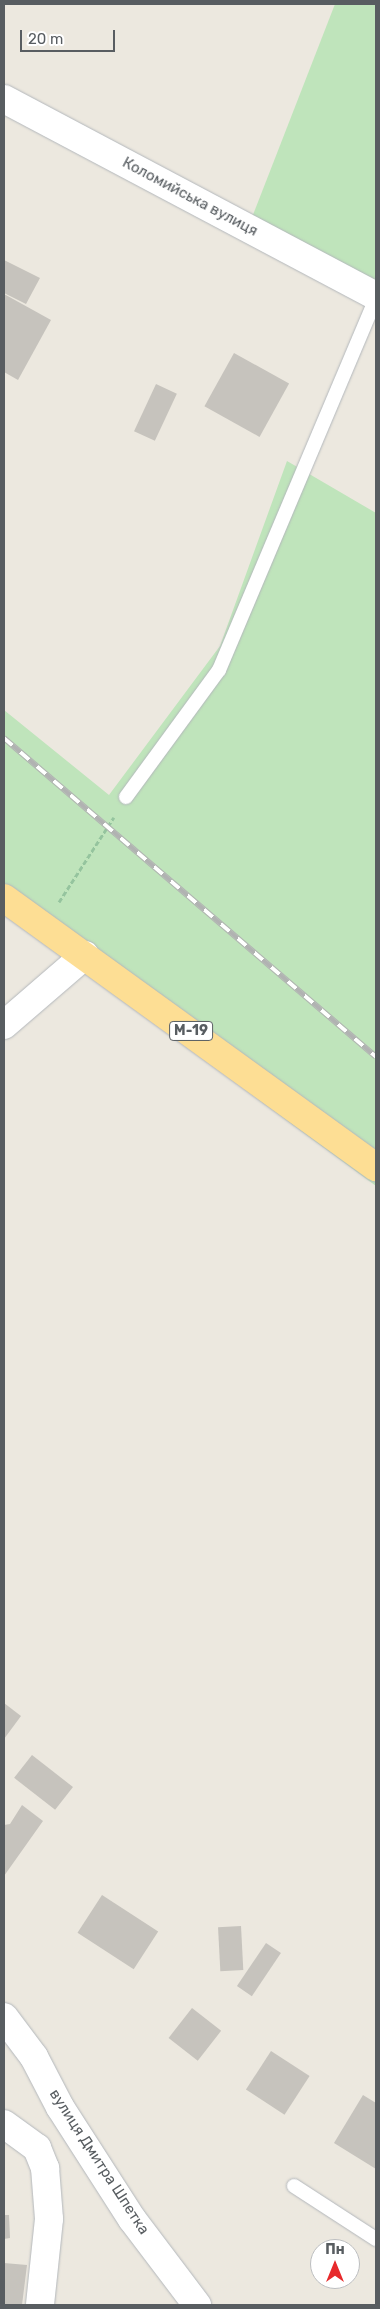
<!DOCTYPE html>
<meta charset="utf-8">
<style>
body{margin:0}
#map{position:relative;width:380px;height:2309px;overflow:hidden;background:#ece8df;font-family:Rubik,sans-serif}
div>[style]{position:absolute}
.green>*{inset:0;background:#bfe4bb}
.building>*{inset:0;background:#c6c3bd;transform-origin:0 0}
.path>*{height:3px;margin-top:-1.5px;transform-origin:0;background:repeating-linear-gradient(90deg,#95c49e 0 5px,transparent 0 7.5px)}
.roads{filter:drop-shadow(0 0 1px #b3b7bb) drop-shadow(0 0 1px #b3b7bb)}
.service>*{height:14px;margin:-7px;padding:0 7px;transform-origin:7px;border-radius:7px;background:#fff}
.minor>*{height:28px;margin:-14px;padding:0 14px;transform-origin:14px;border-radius:14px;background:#fff}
.tertiary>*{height:28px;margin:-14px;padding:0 14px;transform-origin:14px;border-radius:14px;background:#fff}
.trunk>*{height:28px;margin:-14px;padding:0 14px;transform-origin:14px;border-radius:14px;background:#fdde94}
.rail>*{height:5.5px;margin-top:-2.75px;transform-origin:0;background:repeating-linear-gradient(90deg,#fff 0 11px,#b1b2b2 0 22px);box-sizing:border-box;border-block:1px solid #b1b2b2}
span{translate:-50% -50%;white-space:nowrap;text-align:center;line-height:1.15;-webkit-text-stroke:4px #fff;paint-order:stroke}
.shield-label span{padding:1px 4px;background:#fff;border:1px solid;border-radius:4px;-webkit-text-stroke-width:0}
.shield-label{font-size:14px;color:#585d61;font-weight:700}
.street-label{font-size:15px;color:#585d61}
.frame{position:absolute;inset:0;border:5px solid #585d61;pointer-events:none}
.north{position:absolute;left:310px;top:2239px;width:50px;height:50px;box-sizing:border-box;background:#fff;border:1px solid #bcbec0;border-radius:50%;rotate:0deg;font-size:14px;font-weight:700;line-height:20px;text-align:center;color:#585d61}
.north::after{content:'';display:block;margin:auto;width:18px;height:22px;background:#e72a2c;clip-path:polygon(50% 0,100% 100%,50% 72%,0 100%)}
.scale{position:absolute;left:20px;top:30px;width:95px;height:22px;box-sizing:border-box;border:2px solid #585d61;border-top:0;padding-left:6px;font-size:15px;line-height:18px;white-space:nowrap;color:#585d61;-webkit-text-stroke:4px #fff;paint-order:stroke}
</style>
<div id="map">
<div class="green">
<i style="clip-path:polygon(335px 4px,376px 4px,376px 290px,249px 225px)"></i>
<i style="clip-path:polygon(287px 461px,376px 513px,376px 1186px,4px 912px,4px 710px,109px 795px,220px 646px)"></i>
</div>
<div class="building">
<i style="clip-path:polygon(4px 260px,40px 278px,26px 304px,4px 293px)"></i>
<i style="clip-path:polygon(4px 294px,51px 320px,18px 380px,4px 372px)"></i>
<i style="left:234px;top:353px;width:63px;height:61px;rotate:29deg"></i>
<i style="left:156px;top:384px;width:23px;height:52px;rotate:25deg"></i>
<i style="clip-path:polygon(4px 1703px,21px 1716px,4px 1739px)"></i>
<i style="left:32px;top:1755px;width:52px;height:29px;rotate:38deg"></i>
<i style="clip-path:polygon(22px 1805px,43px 1821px,4px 1876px,4px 1825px,10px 1824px)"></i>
<i style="left:102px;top:1895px;width:67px;height:45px;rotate:33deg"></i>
<i style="left:241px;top:1926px;width:44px;height:23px;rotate:87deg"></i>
<i style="left:266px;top:1943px;width:18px;height:52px;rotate:34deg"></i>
<i style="left:192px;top:2008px;width:37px;height:38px;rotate:38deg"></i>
<i style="left:271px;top:2051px;width:46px;height:46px;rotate:33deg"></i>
<i style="clip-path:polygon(363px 2095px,376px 2103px,376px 2169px,334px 2143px)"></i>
<i style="clip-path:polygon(4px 2215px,9px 2215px,10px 2238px,4px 2239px)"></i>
<i style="clip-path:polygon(4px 2263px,27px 2265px,22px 2305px,4px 2305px)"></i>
</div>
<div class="path">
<i style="left:59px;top:902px;width:101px;rotate:-57.1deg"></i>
</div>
<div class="roads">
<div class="service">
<i style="left:126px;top:797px;width:157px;rotate:-53.8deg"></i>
<i style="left:219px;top:670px;width:403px;rotate:-67.1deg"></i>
<i style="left:294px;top:2186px;width:98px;rotate:32.9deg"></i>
</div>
<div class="minor">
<i style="left:4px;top:1025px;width:107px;rotate:-40.8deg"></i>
<i style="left:4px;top:2017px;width:50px;rotate:53.1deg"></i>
<i style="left:34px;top:2057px;width:56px;rotate:62.5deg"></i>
<i style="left:60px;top:2107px;width:133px;rotate:57.3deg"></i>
<i style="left:132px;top:2219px;width:108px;rotate:52.9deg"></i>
<i style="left:4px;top:2124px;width:41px;rotate:36deg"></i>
<i style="left:37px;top:2148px;width:22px;rotate:68deg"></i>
<i style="left:45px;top:2168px;width:51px;rotate:85.5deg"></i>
<i style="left:49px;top:2219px;width:86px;rotate:96deg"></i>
</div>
<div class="tertiary">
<i style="left:4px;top:99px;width:421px;rotate:27.9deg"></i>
</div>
<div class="trunk">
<i style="left:4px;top:898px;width:459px;rotate:35.9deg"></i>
</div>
</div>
<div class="rail">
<i style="left:4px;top:738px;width:490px;rotate:40.6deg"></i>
</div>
<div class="shield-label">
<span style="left:191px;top:1031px">М-19</span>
</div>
<div class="street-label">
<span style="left:190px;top:197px;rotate:28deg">Коломийська вулиця</span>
<span style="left:99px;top:2162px;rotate:57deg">вулиця Дмитра Шпетка</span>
</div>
<div class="frame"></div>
<div class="north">Пн</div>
<div class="scale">20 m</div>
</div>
